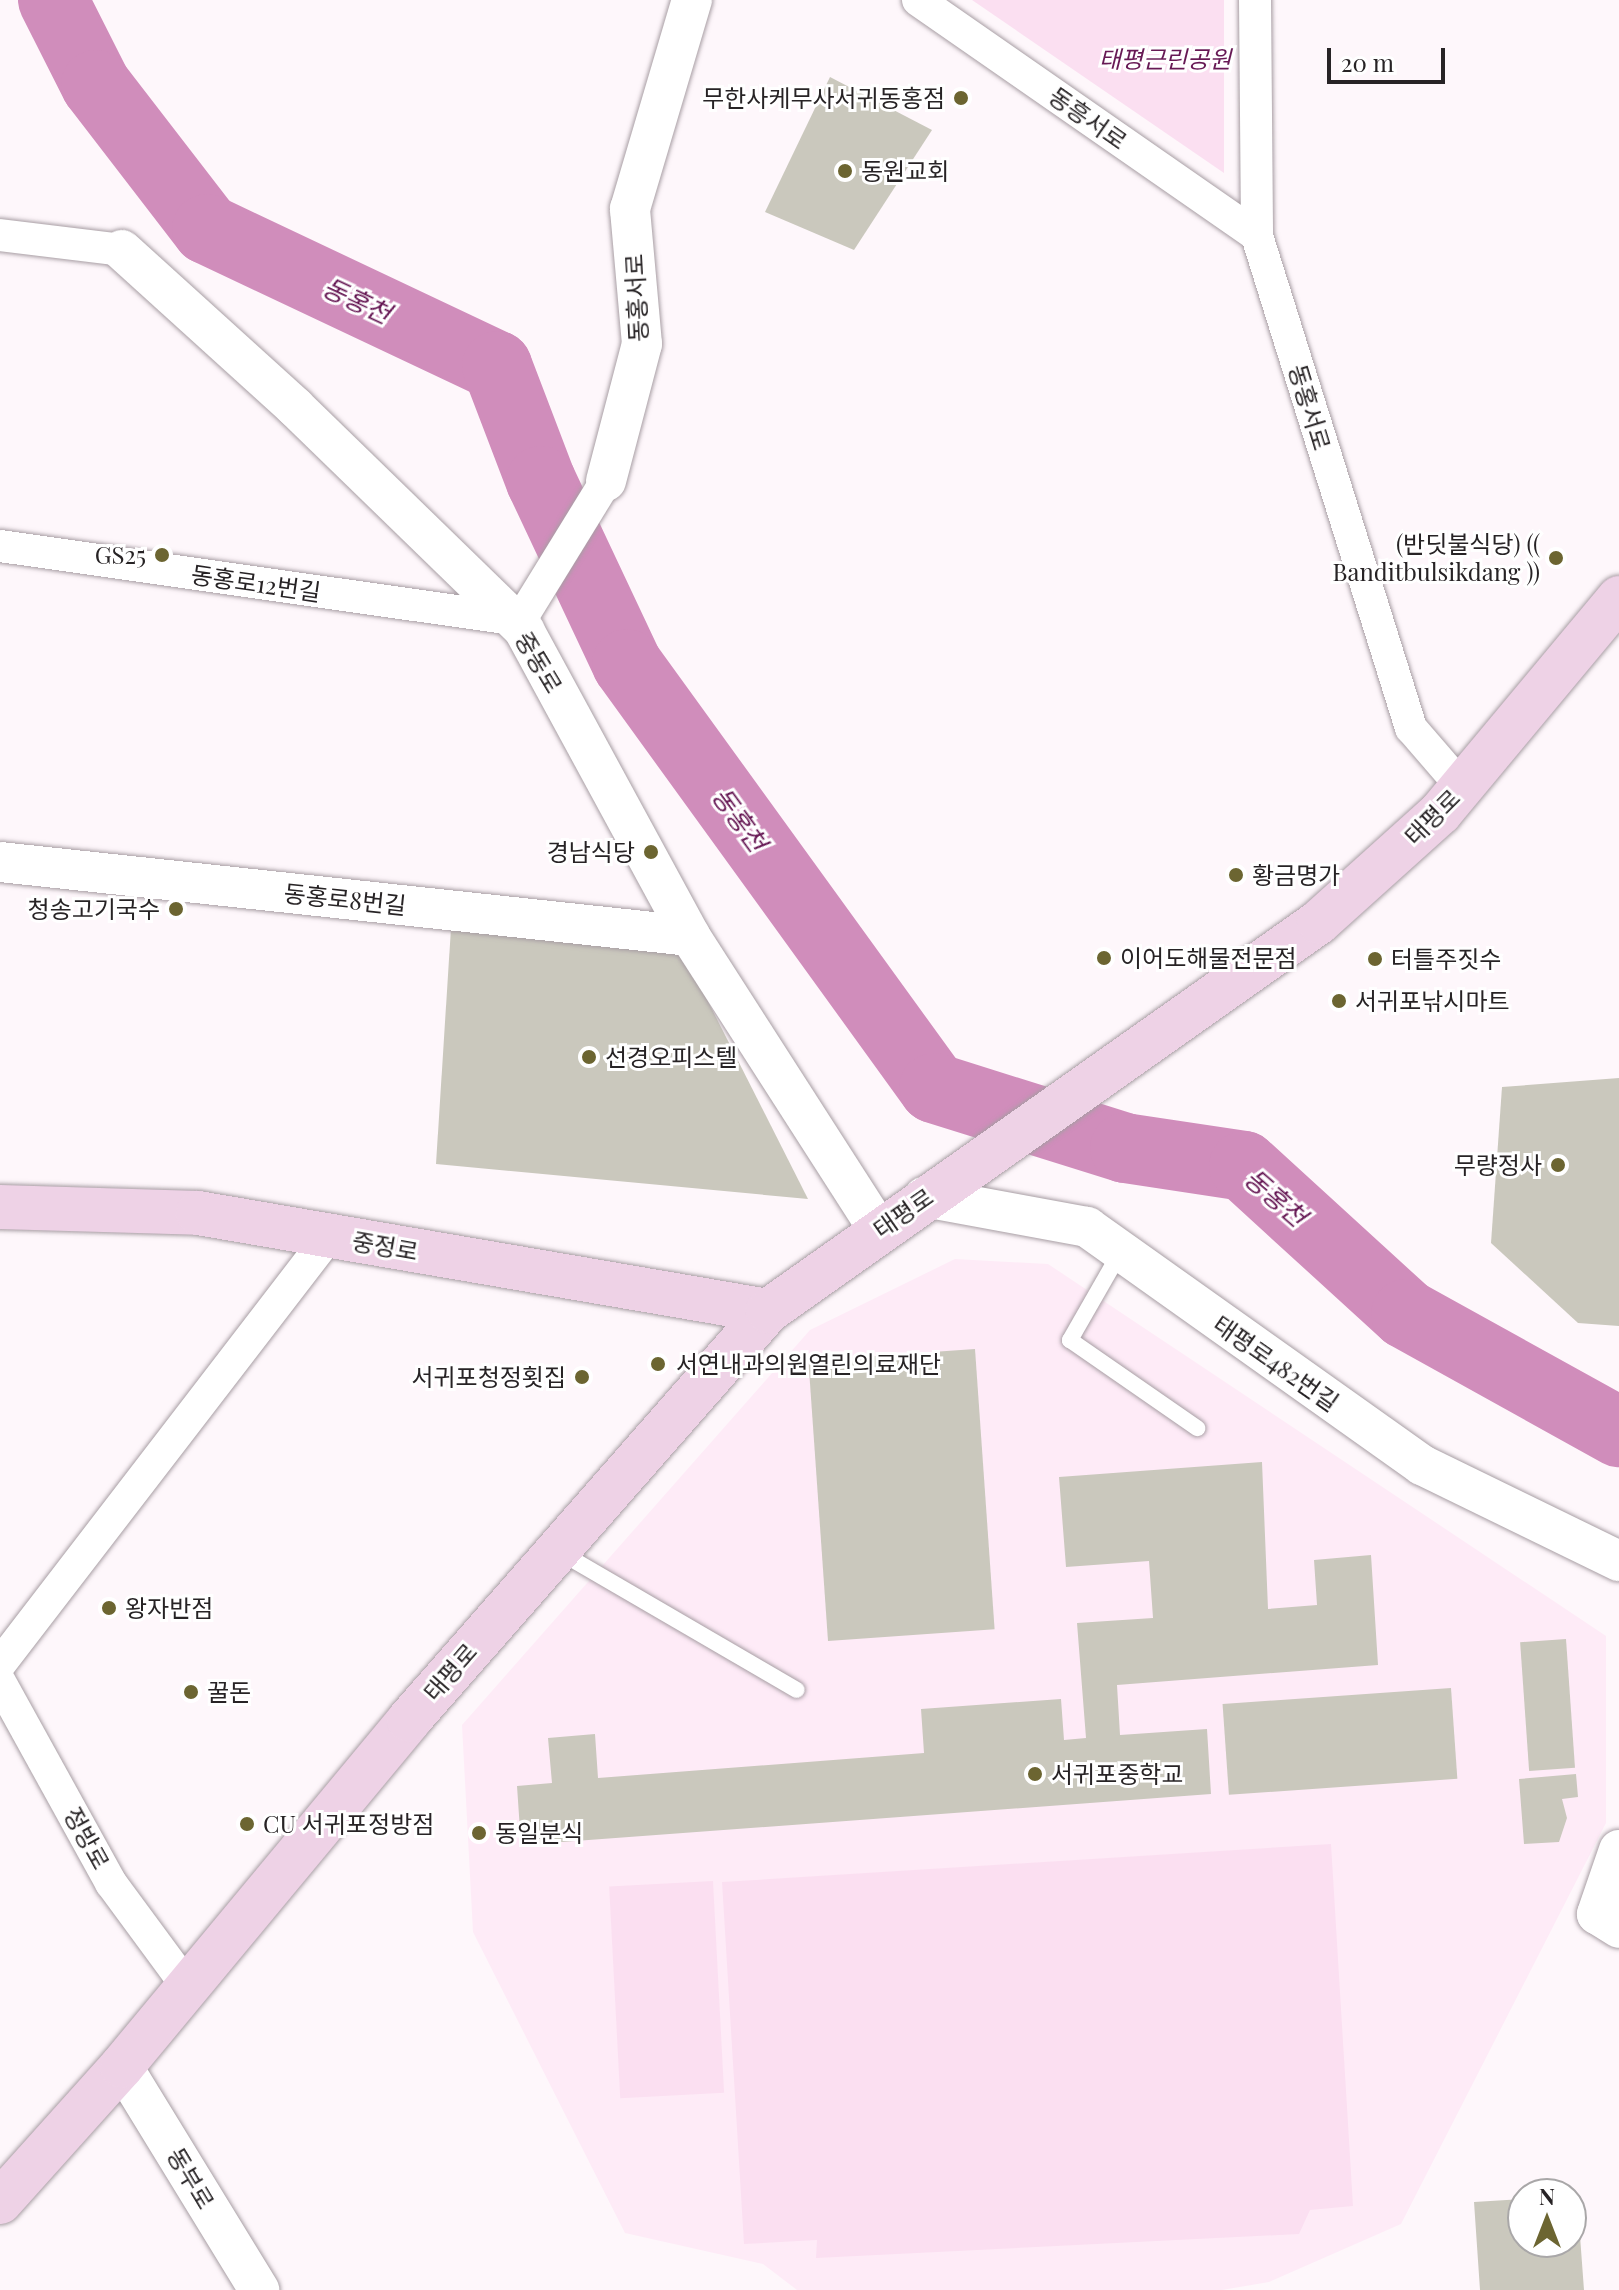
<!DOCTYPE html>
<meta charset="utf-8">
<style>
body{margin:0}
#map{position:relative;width:1619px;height:2290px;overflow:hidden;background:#fef7fb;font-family:"Playfair Display","Noto Sans KR",serif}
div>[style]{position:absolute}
.built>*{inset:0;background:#feebf7}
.green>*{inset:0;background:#fbdff1;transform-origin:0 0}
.river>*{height:70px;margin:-35px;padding:0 35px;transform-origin:35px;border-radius:35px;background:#d08dbb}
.building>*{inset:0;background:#cac8bd;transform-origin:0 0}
.roads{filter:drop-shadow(0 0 2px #a89ea4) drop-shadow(0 0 2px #a89ea4)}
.service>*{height:16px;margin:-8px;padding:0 8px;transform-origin:8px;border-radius:8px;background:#fff}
.minor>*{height:32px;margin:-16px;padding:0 16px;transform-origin:16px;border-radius:16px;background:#fff}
.tertiary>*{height:40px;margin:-20px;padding:0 20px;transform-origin:20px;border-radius:20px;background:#fff}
.secondary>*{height:44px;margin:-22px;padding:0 22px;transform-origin:22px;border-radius:22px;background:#eed2e6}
.dots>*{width:22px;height:22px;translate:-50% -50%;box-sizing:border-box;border:4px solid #fff;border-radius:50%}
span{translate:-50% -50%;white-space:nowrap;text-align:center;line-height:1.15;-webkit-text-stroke:6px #fff;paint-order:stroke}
.park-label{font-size:24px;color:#671955;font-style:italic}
.poi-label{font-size:24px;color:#272325}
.right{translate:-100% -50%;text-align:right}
.left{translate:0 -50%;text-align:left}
.street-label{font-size:24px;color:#272325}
.water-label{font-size:26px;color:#641552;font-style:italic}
.north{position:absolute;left:1507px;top:2178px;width:80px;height:80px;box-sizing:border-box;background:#fff;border:2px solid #a9a7a8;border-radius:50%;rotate:0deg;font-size:22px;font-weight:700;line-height:32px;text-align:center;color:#272325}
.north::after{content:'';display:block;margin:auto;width:28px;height:36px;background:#6c6531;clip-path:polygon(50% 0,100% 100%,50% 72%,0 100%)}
.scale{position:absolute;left:1327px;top:48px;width:118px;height:36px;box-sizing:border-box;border:4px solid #272325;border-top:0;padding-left:10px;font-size:24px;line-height:28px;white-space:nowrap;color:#272325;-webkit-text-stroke:6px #fff;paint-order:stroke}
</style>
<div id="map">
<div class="built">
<i style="clip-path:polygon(955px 1259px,1048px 1264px,1606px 1636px,1606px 1823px,1401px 2224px,1269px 2282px,1222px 2290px,797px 2290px,763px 2264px,625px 2233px,473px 1932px,462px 1725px,810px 1330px)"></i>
</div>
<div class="green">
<i style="clip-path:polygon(972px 0,1224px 0,1224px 173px)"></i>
<i style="clip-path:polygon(1331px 1844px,1353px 2206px,1310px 2210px,1299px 2234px,816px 2258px,817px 2240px,744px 2244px,722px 1882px)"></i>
<i style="left:713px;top:1881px;width:212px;height:104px;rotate:87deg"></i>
</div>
<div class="river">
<i style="left:53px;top:0;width:95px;rotate:63.2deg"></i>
<i style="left:96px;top:85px;width:182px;rotate:52.4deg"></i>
<i style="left:207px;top:229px;width:321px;rotate:25.3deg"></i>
<i style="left:497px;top:366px;width:123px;rotate:69.1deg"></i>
<i style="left:541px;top:481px;width:202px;rotate:64.8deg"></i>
<i style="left:627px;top:664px;width:523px;rotate:54.09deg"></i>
<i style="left:934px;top:1088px;width:200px;rotate:17.4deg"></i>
<i style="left:1125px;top:1148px;width:120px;rotate:8.6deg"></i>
<i style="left:1244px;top:1166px;width:219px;rotate:42.4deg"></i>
<i style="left:1406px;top:1314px;width:244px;rotate:29deg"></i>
</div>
<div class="building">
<i style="clip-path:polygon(830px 77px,932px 130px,854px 250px,765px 212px)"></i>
<i style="clip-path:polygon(451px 928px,682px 950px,808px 1199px,436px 1164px)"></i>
<i style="clip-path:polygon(1619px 1078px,1619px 1326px,1578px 1323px,1491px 1243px,1502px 1087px)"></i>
<i style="left:975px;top:1349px;width:281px;height:167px;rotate:86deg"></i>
<i style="clip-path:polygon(1262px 1462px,1268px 1609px,1317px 1605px,1314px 1560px,1371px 1555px,1378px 1665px,1117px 1685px,1120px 1735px,1207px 1729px,1211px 1794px,521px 1845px,517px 1786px,552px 1783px,548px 1738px,595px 1734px,598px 1778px,924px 1753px,921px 1709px,1061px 1699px,1064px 1740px,1086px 1738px,1077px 1623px,1153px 1618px,1149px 1561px,1066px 1567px,1059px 1477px)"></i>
<i style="left:1566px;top:1639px;width:129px;height:46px;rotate:86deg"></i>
<i style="left:1451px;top:1688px;width:91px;height:229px;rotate:86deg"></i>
<i style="clip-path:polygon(1576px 1774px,1578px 1797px,1562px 1799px,1567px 1818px,1559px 1842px,1524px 1844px,1519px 1779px)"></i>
<i style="clip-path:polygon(1577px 2195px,1584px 2290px,1480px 2290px,1474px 2202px,1523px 2199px,1523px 2242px,1571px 2242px,1571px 2196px)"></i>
</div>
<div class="roads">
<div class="service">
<i style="left:1121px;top:1251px;width:103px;rotate:119.8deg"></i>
<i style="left:1070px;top:1340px;width:155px;rotate:34.7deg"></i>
<i style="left:558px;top:1551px;width:276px;rotate:30.2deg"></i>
</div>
<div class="minor">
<i style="left:918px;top:0;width:413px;rotate:34.8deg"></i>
<i style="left:1255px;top:0;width:236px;rotate:89.5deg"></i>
<i style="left:1257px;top:236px;width:516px;rotate:72.62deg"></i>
<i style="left:1411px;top:728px;width:78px;rotate:49.2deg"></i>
<i style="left:0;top:235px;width:123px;rotate:7deg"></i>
<i style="left:0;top:546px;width:517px;rotate:8.11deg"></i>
<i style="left:518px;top:624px;width:168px;rotate:-58.4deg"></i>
<i style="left:0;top:1664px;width:540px;rotate:-52.45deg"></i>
<i style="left:0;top:1682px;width:230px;rotate:61.1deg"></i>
<i style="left:111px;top:1883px;width:128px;rotate:53.6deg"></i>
</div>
<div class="tertiary">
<i style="left:122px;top:250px;width:234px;rotate:42.2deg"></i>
<i style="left:295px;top:407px;width:320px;rotate:44.2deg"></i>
<i style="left:524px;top:630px;width:348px;rotate:61.5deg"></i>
<i style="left:690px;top:936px;width:350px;rotate:57.3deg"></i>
<i style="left:606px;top:481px;width:142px;rotate:-75.3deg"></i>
<i style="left:642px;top:344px;width:136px;rotate:-95.1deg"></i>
<i style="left:630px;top:209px;width:218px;rotate:-73.5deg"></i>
<i style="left:0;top:862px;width:694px;rotate:6.12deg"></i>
<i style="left:924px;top:1197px;width:166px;rotate:10.4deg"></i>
<i style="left:1087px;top:1227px;width:411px;rotate:35.4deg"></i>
<i style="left:1422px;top:1465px;width:219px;rotate:26deg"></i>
<i style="left:1619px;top:1850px;width:68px;rotate:109deg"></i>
<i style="left:1597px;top:1914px;width:26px;rotate:32deg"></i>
<i style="left:122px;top:2066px;width:263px;rotate:58.5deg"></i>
</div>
<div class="secondary">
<i style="left:0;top:1207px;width:198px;rotate:1.7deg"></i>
<i style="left:198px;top:1213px;width:578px;rotate:9.76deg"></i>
<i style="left:0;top:2202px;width:183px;rotate:-48.1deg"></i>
<i style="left:122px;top:2066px;width:450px;rotate:-50.3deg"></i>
<i style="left:409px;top:1720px;width:544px;rotate:-48.72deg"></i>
<i style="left:768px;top:1311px;width:674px;rotate:-35.22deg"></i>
<i style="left:1319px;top:922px;width:163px;rotate:-42deg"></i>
<i style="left:1440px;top:813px;width:280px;rotate:-50.2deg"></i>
</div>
</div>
<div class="dots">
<i style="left:961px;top:98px;background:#6c6531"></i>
<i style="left:845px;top:171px;background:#6c6531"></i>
<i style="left:162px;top:555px;background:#6c6531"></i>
<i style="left:1556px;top:558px;background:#6c6531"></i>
<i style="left:651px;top:852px;background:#6c6531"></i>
<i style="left:1236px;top:875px;background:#6c6531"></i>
<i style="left:176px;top:909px;background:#6c6531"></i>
<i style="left:1104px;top:958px;background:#6c6531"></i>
<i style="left:1375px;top:959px;background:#6c6531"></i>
<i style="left:1339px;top:1001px;background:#6c6531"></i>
<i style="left:589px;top:1057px;background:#6c6531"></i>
<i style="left:1558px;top:1165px;background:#6c6531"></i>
<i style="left:658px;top:1364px;background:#6c6531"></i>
<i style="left:582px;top:1377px;background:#6c6531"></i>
<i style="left:109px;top:1608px;background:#6c6531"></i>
<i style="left:191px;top:1692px;background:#6c6531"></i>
<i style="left:1035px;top:1774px;background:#6c6531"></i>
<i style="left:247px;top:1824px;background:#6c6531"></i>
<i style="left:479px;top:1833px;background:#6c6531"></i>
</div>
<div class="park-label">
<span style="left:1165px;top:59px">태평근린공원</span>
</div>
<div class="poi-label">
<span class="right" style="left:945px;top:98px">무한사케무사서귀동홍점</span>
<span class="left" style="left:861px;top:171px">동원교회</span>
<span class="right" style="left:1540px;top:558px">(반딧불식당) ((<br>Banditbulsikdang ))</span>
<span class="right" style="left:146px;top:555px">GS25</span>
<span class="right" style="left:635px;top:852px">경남식당</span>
<span class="left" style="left:1252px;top:875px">황금명가</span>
<span class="right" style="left:160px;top:909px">청송고기국수</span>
<span class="left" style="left:1120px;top:958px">이어도해물전문점</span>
<span class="left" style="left:1391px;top:959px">터틀주짓수</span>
<span class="left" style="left:1355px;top:1001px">서귀포낚시마트</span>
<span class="left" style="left:605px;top:1057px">선경오피스텔</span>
<span class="right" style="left:1542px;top:1165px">무량정사</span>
<span class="left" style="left:676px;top:1364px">서연내과의원열린의료재단</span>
<span class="right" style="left:566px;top:1377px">서귀포청정횟집</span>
<span class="left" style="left:125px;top:1608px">왕자반점</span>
<span class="left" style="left:207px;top:1692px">꿀돈</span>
<span class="left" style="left:1051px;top:1774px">서귀포중학교</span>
<span class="left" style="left:263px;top:1824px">CU 서귀포정방점</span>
<span class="left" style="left:495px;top:1833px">동일분식</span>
</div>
<div class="street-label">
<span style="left:1088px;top:118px;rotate:35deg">동흥서로</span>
<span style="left:636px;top:298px;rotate:-93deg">동홍서로</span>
<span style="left:1310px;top:407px;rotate:73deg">동홍서로</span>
<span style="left:256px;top:583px;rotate:8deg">동홍로12번길</span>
<span style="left:539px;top:662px;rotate:59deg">중동로</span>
<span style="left:1432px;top:817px;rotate:-45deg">태평로</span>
<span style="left:345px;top:899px;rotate:6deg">동홍로8번길</span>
<span style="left:903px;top:1213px;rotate:-35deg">태평로</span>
<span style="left:385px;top:1246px;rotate:10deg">중정로</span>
<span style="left:1276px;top:1363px;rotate:35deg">태평로482번길</span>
<span style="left:450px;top:1672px;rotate:-49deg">태평로</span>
<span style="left:87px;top:1838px;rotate:61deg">정방로</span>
<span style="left:191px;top:2178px;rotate:59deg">동부로</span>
</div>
<div class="water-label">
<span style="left:357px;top:300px;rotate:25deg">동홍천</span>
<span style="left:740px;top:819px;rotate:54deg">동홍천</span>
<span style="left:1276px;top:1197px;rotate:41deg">동홍천</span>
</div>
<div class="north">N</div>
<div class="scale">20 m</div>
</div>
